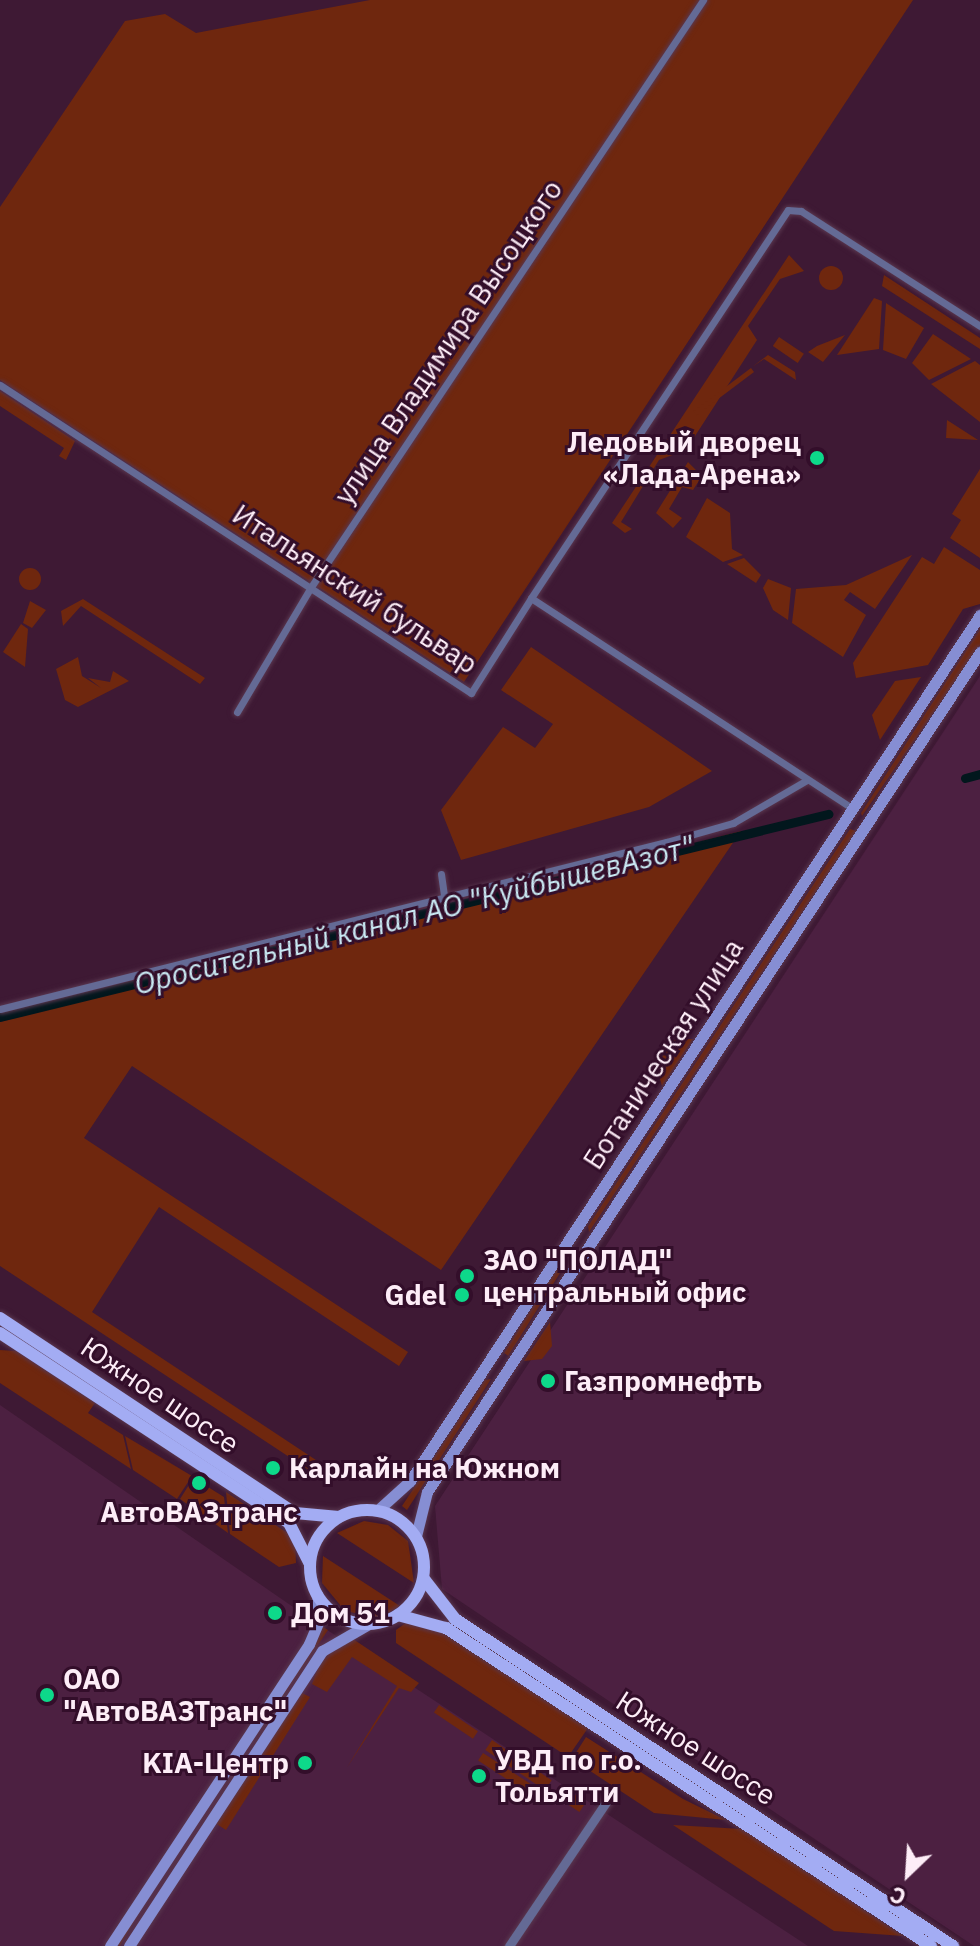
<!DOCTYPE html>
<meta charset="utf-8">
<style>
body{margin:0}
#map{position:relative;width:980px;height:1946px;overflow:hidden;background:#3e1934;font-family:"IBM Plex Sans",sans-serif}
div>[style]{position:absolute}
.built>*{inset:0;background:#4c2041}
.green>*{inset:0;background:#6f270e;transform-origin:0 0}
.round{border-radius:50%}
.canal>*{height:9px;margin:-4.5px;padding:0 4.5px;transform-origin:4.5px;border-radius:4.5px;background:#02171d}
.roads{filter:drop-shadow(0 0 2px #59374f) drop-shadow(0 0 2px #59374f)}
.minor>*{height:7px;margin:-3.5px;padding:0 3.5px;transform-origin:3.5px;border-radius:3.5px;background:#646a95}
.tertiary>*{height:9px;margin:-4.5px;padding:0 4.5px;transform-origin:4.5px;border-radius:4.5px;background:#646a95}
.secondary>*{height:11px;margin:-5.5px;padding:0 5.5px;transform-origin:5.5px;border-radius:5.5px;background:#868ed3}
.primary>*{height:12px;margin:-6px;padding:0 6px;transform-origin:6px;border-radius:6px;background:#a3acf3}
.primary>.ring{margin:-6px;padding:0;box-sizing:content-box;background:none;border:12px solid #a3acf3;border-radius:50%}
.dots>*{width:22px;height:22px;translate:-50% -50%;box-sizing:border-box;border:4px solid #330e2a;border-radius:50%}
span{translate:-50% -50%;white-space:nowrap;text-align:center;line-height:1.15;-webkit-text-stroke:6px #330e2a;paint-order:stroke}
.street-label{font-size:28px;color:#fdedf7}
.poi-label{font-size:28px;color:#fdedf7;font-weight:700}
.right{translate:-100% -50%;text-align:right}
.left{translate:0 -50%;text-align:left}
.water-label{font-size:30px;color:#c9e9f3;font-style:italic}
.north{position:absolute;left:868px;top:1834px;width:80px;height:80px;-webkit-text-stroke:6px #330e2a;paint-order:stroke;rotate:205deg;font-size:22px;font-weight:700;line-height:32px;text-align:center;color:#fdedf7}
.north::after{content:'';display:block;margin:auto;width:28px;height:36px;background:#fdedf7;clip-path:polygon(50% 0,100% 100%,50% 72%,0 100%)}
</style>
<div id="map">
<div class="built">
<i style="clip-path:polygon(980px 676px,980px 1946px,974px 1946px,442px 1589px,435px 1506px)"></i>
<i style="clip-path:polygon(0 1405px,312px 1620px,808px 1946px,0 1946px)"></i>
</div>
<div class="green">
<i style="clip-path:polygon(370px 0,913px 0,464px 682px,0 380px,0 207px,125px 21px,165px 14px,196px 33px)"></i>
<i style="clip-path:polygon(789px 255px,804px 271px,780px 279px,748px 326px,757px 340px,686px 450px,659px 460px,621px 522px,632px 529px,625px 533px,612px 523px)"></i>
<i class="round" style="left:819px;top:266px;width:24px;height:24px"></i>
<i style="clip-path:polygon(884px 275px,980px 338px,980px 349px,882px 286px)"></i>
<i style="clip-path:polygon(874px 298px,882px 301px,879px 349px,837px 355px)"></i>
<i style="clip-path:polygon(886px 303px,924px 328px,906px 359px,883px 350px)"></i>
<i style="clip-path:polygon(933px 334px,971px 359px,929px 380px,912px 363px)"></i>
<i style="clip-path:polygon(845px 335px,823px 362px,808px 352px,817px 346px)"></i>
<i style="left:779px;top:337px;width:30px;height:11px;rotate:34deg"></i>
<i style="clip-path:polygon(768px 355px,795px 372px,796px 380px,764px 359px,752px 367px)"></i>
<i style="clip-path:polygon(975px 361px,980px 365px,980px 422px,931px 384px)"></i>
<i style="left:751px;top:368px;width:5px;height:72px;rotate:53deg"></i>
<i style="clip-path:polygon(0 391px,75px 441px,66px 460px,59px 456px,64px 448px,0 406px)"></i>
<i style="clip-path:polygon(947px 420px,978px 440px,946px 438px)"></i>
<i style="clip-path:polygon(688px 462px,702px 476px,693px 490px,682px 487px,669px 509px,682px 518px,673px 528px,656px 513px)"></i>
<i style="clip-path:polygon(980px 469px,980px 558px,950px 538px,961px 520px,952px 514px)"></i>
<i style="clip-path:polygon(707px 498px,730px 513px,732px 549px,743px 555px,723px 562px,686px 537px)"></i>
<i style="clip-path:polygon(944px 547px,980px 570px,980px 604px,963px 609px,928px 665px,856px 678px,853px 663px,922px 557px,934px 564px)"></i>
<i style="clip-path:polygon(912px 555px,875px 609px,850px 592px,844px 600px,866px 615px,843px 657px,792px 623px,796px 589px,846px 585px)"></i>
<i style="clip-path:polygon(744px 558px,761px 575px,756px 583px,727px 564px)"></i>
<i class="round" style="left:19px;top:568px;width:22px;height:22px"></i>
<i style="clip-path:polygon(768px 579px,791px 588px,788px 620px,773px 610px,763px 588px)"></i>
<i style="clip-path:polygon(83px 599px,205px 678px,200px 684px,81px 606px,63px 626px,61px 611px)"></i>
<i style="clip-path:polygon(30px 601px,46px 610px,32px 628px,23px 623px)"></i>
<i style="clip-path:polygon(21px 624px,28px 629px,25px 667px,3px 652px)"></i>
<i style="clip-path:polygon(980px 629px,980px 645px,862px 816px,861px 813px)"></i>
<i style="clip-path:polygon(531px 647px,712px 771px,649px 807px,461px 860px,441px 810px,503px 727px,535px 748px,553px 724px,501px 690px)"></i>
<i style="clip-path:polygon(78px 657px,82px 676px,101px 688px,88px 678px,110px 682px,113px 671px,129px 681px,78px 707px,65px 700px,56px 669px)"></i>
<i style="clip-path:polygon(921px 677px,880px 740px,872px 715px,895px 681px)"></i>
<i style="clip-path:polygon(850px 829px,856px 831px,589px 1232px,588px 1226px)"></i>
<i style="clip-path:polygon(741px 831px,441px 1270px,132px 1066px,84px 1138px,408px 1352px,399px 1366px,159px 1207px,92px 1312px,328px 1468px,321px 1478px,0 1266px,0 1022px)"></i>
<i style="clip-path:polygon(693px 1039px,662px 1086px,656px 1066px,674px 1040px)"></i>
<i style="left:565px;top:1265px;width:107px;height:5px;rotate:122deg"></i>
<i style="clip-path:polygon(550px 1322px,552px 1346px,542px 1359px,524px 1361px)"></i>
<i style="clip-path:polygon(0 1350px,16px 1351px,95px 1403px,88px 1413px,123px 1435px,131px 1469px,0 1383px)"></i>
<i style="clip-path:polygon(491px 1379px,407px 1510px,402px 1506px,485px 1380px)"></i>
<i style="clip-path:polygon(125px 1436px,192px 1476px,177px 1499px,133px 1470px)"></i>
<i style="clip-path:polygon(194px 1477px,205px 1492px,208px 1487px,224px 1497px,228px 1533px,180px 1499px)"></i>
<i style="clip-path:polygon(226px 1492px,295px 1538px,296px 1563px,279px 1567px,230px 1534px)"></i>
<i style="clip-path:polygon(364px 1521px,388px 1525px,408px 1541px,414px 1583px,337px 1533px)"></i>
<i style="clip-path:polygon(323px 1556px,400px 1606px,379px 1618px,345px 1611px,322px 1583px)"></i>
<i style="clip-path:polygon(407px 1622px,428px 1623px,588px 1728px,568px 1757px,396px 1643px,396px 1630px)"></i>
<i style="clip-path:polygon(323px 1627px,328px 1630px,175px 1855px,175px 1851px)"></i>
<i style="clip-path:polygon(353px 1639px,419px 1683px,411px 1692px,399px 1688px,346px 1769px,397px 1686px,352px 1657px,327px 1692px,312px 1684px,324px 1652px)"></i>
<i style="clip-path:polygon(300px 1692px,310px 1697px,226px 1830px,215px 1823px)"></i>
<i style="left:439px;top:1705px;width:47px;height:9px;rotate:34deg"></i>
<i style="clip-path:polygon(586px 1737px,683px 1799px,726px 1820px,654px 1813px,572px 1759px)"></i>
<i style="left:492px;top:1740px;width:72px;height:12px;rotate:34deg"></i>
<i style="left:483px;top:1753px;width:72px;height:9px;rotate:33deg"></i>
<i style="left:560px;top:1785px;width:31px;height:12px;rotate:33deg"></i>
<i style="clip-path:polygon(673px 1825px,742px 1829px,903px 1936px,834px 1931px)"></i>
<i style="clip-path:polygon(167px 1865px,120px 1946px,112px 1946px)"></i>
</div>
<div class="canal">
<i style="left:965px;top:778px;width:16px;rotate:-15deg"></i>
<i style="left:0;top:1017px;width:853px;rotate:-13.78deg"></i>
</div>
<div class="roads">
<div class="minor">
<i style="left:0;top:385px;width:563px;rotate:33.18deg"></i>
<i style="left:471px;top:693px;width:112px;rotate:-57.7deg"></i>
<i style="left:531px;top:598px;width:385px;rotate:33.2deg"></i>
<i style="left:531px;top:598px;width:465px;rotate:-56.5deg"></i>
<i style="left:788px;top:210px;width:13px;rotate:4deg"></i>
<i style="left:801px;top:211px;width:213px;rotate:32.7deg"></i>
<i style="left:237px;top:712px;width:145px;rotate:-59.4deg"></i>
<i style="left:311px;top:587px;width:706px;rotate:-56.26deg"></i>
<i style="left:441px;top:874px;width:21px;rotate:82deg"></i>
<i style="left:0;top:1009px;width:687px;rotate:-14.08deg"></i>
<i style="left:666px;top:842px;width:70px;rotate:-15.8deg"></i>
<i style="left:733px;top:823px;width:86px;rotate:-30.2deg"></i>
</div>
<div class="tertiary">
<i style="left:509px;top:1946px;width:181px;rotate:-56deg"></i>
</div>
<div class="secondary">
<i style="left:378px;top:1510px;width:43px;rotate:-42.2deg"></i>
<i style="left:410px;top:1481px;width:1037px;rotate:-56.65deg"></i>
<i style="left:416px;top:1536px;width:45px;rotate:-76deg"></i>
<i style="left:427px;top:1492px;width:1006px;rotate:-56.64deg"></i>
<i style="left:110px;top:1946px;width:362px;rotate:-56.6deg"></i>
<i style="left:309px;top:1644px;width:25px;rotate:-67deg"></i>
<i style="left:319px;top:1621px;width:27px;rotate:-94deg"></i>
<i style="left:129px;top:1946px;width:353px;rotate:-56.8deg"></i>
<i style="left:322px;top:1651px;width:52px;rotate:-30deg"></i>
</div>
<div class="primary">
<i style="left:0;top:1318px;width:354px;rotate:33.5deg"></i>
<i style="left:295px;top:1513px;width:44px;rotate:5.2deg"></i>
<i style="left:0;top:1333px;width:346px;rotate:33.3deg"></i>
<i style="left:289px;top:1523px;width:44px;rotate:62.9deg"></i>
<i class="ring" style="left:310px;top:1510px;width:102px;height:102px"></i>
<i style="left:424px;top:1579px;width:51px;rotate:52.2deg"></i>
<i style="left:455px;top:1619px;width:596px;rotate:33.29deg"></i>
<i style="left:398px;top:1615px;width:50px;rotate:15.2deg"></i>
<i style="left:446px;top:1628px;width:580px;rotate:33.25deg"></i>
</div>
</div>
<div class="dots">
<i style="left:817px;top:458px;background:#0dd98a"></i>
<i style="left:467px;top:1276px;background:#0dd98a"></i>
<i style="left:462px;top:1295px;background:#0dd98a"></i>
<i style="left:548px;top:1381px;background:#0dd98a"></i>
<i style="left:273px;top:1468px;background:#0dd98a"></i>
<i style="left:199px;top:1483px;background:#0dd98a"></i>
<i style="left:275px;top:1613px;background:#0dd98a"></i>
<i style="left:47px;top:1695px;background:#0dd98a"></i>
<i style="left:305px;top:1763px;background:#0dd98a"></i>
<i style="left:479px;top:1776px;background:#0dd98a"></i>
</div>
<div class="street-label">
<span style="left:448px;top:342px;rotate:-56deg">улица Владимира Высоцкого</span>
<span style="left:355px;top:589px;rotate:33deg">Итальянский бульвар</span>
<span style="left:663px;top:1054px;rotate:-57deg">Ботаническая улица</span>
<span style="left:160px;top:1395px;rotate:34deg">Южное шоссе</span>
<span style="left:696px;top:1748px;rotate:33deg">Южное шоссе</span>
</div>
<div class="poi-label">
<span class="right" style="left:801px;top:458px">Ледовый дворец<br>«Лада-Арена»</span>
<span class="left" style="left:483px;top:1276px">ЗАО "ПОЛАД"<br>центральный офис</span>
<span class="right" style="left:446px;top:1295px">Gdel</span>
<span class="left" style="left:564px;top:1381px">Газпромнефть</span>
<span class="left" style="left:289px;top:1468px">Карлайн на Южном</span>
<span style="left:199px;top:1512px">АвтоВАЗтранс</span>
<span class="left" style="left:291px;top:1613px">Дом 51</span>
<span class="left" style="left:63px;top:1695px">ОАО<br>"АвтоВАЗТранс"</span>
<span class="left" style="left:495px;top:1776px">УВД по г.о.<br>Тольятти</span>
<span class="right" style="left:289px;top:1763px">KIA-Центр</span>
</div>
<div class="water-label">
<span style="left:414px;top:915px;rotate:-14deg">Оросительный канал АО "КуйбышевАзот"</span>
</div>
<div class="north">С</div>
</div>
